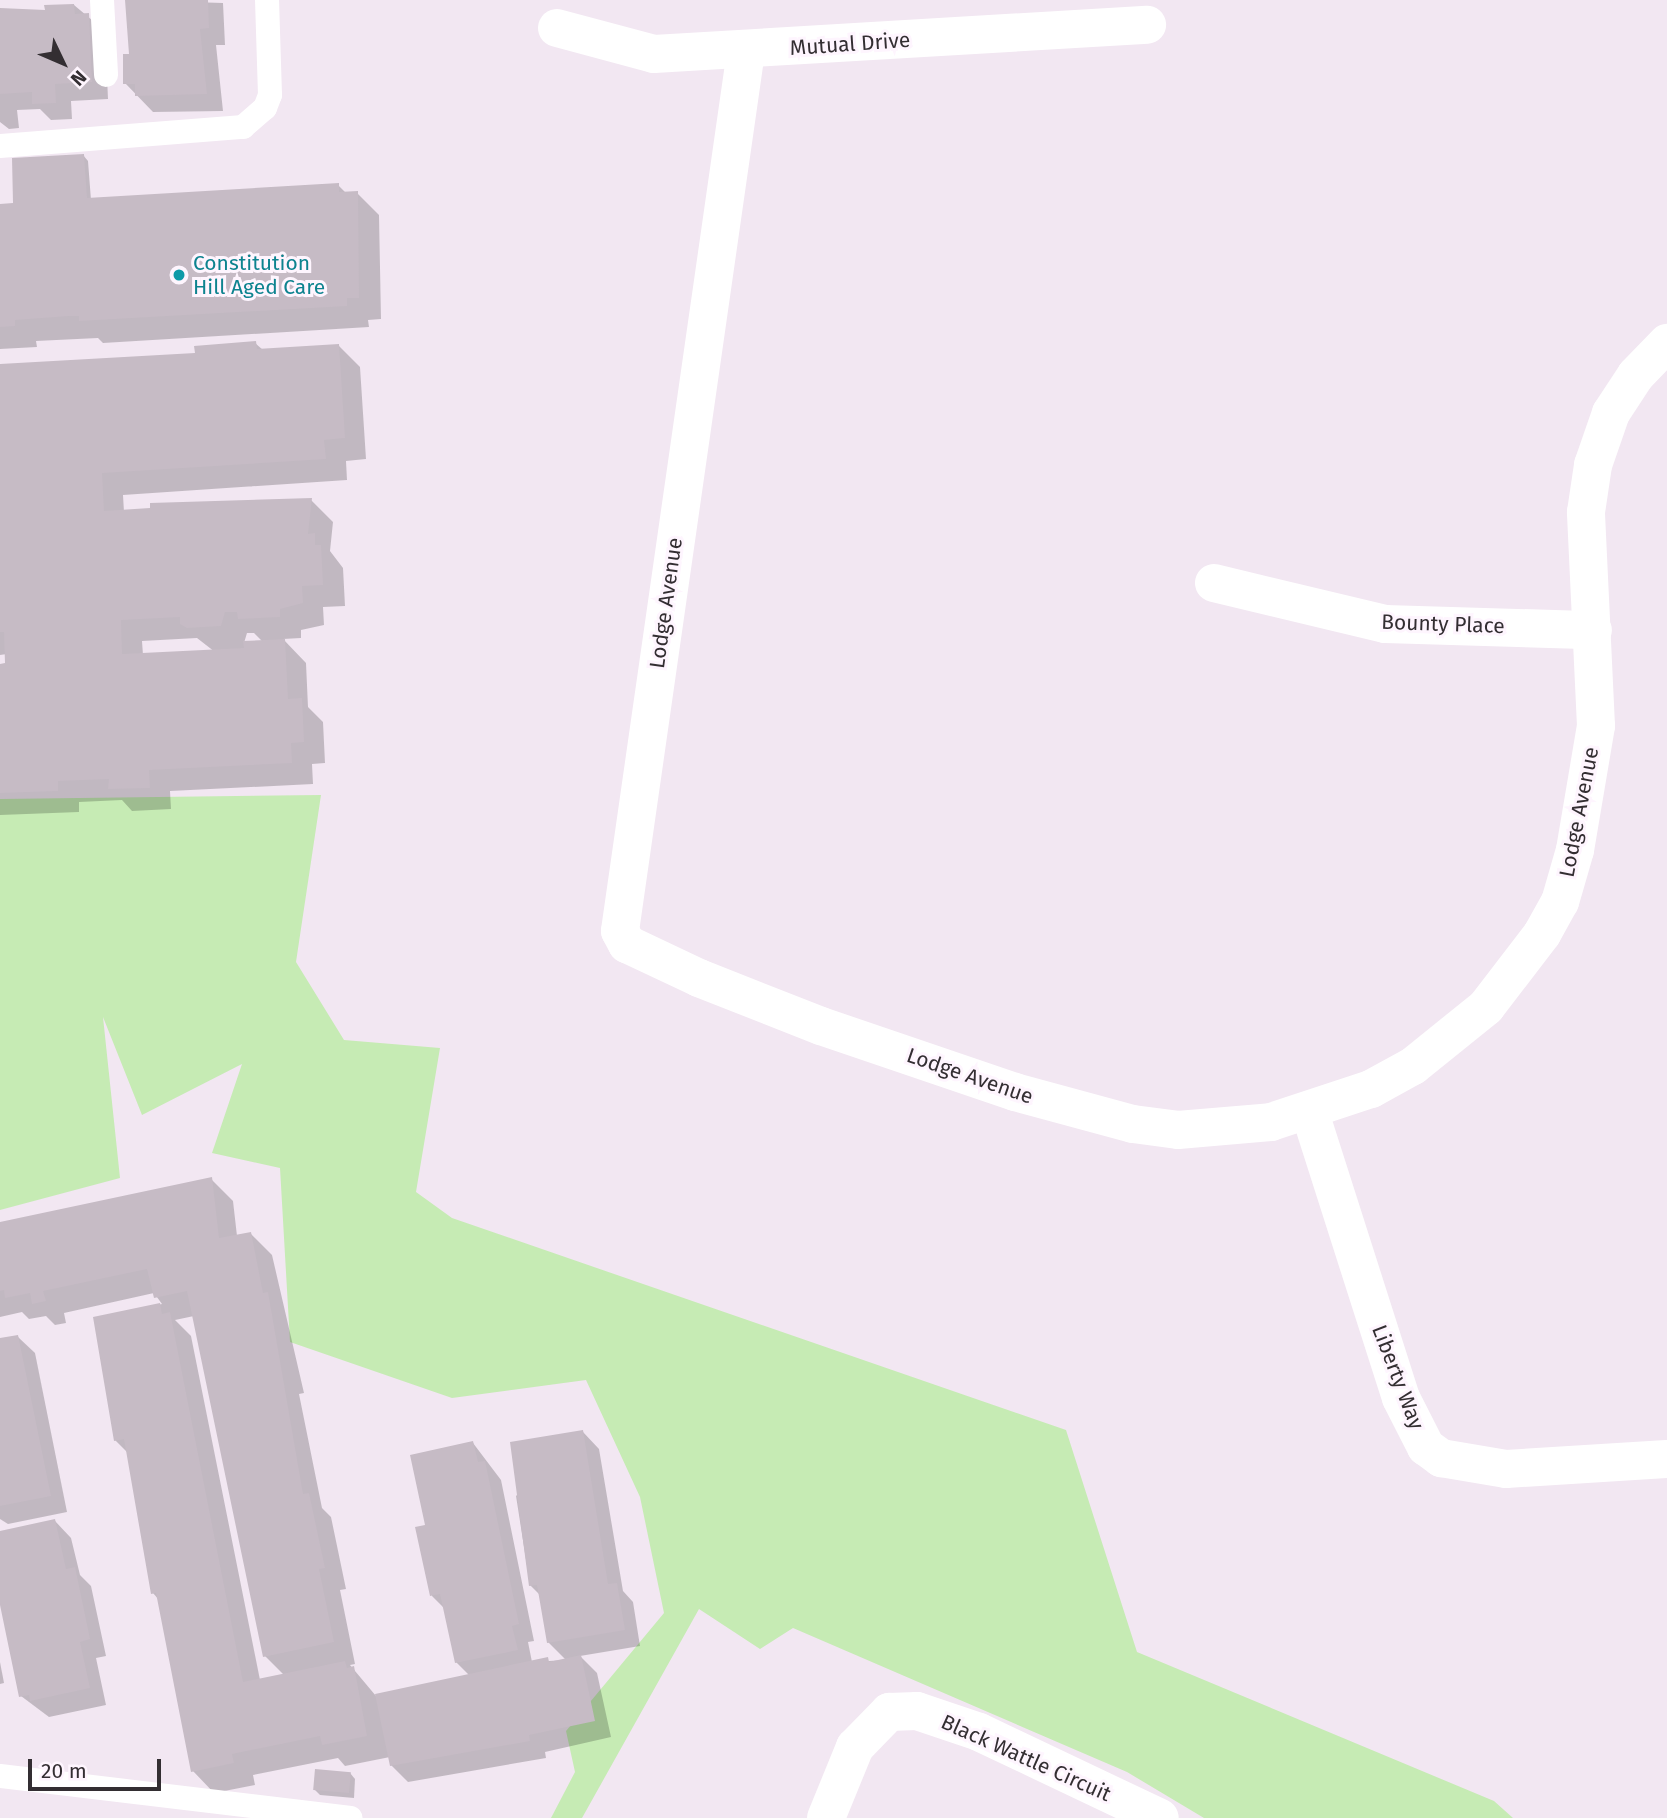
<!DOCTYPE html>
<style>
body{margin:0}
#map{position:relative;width:1667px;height:1818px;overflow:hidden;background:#f2e7f2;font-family:"Fira Sans",sans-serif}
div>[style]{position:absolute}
.green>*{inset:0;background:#c6ebb4}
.shadow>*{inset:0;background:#0003}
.building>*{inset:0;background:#c6bbc5;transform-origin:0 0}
.service>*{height:24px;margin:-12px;padding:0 12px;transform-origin:12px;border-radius:12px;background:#fff}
.minor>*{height:38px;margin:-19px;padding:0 19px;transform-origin:19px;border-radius:19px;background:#fff}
.dots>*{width:19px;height:19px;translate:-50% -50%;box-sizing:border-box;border:4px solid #fef5fe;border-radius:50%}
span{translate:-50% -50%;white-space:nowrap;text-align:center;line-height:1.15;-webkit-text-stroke:6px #fef5fe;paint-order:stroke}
.street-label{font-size:21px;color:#332e32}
.culture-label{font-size:21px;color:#0d838f}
.left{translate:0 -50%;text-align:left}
.north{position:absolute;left:28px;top:28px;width:70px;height:70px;-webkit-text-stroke:5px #fef5fe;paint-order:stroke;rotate:134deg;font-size:19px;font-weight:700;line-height:28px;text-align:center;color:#332e32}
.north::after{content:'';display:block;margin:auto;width:24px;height:32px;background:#332e32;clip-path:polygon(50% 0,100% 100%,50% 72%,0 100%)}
.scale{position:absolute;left:28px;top:1759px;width:133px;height:32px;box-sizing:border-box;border:4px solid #332e32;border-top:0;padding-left:9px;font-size:21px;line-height:24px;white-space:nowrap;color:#332e32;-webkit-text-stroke:5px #fef5fe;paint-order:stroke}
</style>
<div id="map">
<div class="green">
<i style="clip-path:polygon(321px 795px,296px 962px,344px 1040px,440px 1048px,416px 1192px,452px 1218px,1066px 1430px,1137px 1652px,1494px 1801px,1513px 1818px,1204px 1818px,1127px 1772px,793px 1628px,760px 1649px,699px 1609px,582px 1818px,551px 1818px,575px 1772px,566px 1731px,664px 1613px,640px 1497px,586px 1380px,452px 1398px,290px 1342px,280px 1168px,212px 1153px,242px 1064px,142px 1115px,103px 1017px,120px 1178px,0 1210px,0 799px)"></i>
</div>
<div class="shadow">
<i style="clip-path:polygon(129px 0,223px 3px,225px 45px,216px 45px,223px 111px,153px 112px,125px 83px,131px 56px)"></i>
<i style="clip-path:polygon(74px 5px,105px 31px,108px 99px,71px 101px,72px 119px,51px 120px,40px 109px,17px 110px,19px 128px,9px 129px,0 122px,0 12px,46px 12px)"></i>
<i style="clip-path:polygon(83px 155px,88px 161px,91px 200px,338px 185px,347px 194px,357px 193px,379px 215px,381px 319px,368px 320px,369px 327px,103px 343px,98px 338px,36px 341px,37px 347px,0 349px,0 206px,15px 205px)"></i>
<i style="clip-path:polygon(evenodd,255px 343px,263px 350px,338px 345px,360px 367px,366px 459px,346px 461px,347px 480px,123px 495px,124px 512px,311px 500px,333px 522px,330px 551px,343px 568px,345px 606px,323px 607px,324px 625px,301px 630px,301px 638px,283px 639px,306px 663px,308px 707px,323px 722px,325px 763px,312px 764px,313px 784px,170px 791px,171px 809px,132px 811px,122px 800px,79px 802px,79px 812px,0 815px,0 665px,7px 665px,7px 654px,0 655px,0 367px,197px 355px,255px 343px,247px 633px,254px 633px,263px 642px,244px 643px,247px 633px,255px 343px,197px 638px,215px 652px,143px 655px,142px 641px,197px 638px)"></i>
<i style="clip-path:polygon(evenodd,211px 1179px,233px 1201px,237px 1236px,250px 1233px,272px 1255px,304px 1393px,299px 1394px,322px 1508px,331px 1517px,346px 1589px,340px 1590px,355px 1664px,350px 1665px,376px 1696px,470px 1676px,456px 1662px,445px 1609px,432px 1596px,427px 1527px,473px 1443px,501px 1480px,534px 1641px,528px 1642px,532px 1662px,566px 1660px,548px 1642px,541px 1596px,530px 1585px,516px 1496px,583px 1432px,599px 1449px,623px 1591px,633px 1602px,640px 1646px,580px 1656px,597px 1673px,611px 1737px,545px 1752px,546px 1758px,408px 1782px,391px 1765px,390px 1757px,345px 1766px,338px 1758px,253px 1775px,255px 1785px,214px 1793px,193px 1771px,159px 1600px,153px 1593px,128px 1453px,115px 1440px,95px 1318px,162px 1304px,154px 1293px,64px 1313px,66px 1323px,55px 1325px,46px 1316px,29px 1319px,22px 1312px,0 1317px,0 1224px,211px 1179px,194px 1316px,265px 1656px,284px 1675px,260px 1680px,191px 1336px,175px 1320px,194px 1316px)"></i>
<i style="clip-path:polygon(18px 1337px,35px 1353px,67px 1512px,8px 1524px,0 1519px,0 1340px)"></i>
<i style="clip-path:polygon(55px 1521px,71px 1538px,80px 1575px,91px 1586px,106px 1656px,96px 1658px,106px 1705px,49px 1717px,21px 1696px,0 1597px,0 1536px)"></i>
<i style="clip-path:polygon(0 1662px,4px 1683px,0 1684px)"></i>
<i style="clip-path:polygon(350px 1773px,355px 1779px,354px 1798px,320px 1795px,315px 1790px)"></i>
</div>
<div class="building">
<i style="clip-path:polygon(125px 0,208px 0,209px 28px,200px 29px,207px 94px,135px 96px,135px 84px,123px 84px,123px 54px,129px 54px)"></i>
<i style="clip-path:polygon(74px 4px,75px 14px,89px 13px,92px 82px,55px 84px,56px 103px,32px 104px,32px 92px,0 94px,0 8px,45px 10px,44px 5px)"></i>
<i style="clip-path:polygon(84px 154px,87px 198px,339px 183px,339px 192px,358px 191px,359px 298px,347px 298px,347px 306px,79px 321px,79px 316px,69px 316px,15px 320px,15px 326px,0 327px,0 204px,13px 203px,12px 158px)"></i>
<i style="clip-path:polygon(256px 341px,257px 349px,339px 344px,345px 438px,324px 440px,326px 459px,102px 473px,104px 511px,150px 508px,150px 503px,312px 498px,308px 534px,315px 533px,315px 545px,321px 545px,323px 585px,302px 586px,303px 603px,280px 609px,280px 617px,238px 619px,237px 612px,225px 612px,221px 626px,187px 628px,180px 624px,180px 617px,121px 620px,122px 654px,244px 648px,243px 641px,285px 639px,288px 699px,302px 698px,304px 742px,291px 743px,292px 763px,149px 770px,150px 788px,108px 789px,109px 779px,58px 781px,58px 791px,0 793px,0 664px,5px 663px,4px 632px,0 632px,0 364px,195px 353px,194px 346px)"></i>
<i style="clip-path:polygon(212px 1177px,219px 1238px,251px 1232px,263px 1293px,268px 1292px,303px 1494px,309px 1493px,325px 1568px,319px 1569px,334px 1642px,263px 1657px,187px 1291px,154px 1298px,147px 1269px,43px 1291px,46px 1301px,32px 1304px,30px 1293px,5px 1298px,4px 1290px,0 1291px,0 1222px)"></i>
<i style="clip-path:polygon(160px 1303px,162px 1314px,170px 1312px,243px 1682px,345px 1661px,347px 1668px,354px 1666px,367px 1736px,322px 1745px,320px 1736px,232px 1754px,234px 1763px,191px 1772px,156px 1593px,151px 1594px,124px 1439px,114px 1441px,93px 1317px)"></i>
<i style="clip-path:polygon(18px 1335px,51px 1496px,0 1506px,0 1338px)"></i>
<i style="clip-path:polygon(583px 1430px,608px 1584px,617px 1583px,625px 1630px,547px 1643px,537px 1585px,529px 1586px,510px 1442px)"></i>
<i style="clip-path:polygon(473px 1441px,478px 1462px,485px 1461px,519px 1624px,512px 1626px,518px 1650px,455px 1663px,440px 1594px,430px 1596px,415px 1527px,425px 1525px,410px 1455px)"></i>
<i style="clip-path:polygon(55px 1519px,66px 1569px,75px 1567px,90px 1639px,80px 1642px,90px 1688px,30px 1701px,29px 1695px,19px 1697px,0 1605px,0 1531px)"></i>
<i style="clip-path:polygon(581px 1655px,595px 1721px,529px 1735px,530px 1741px,390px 1766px,375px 1694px,548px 1657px,549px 1662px)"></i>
<i style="left:315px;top:1769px;width:36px;height:21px;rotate:5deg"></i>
</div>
<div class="service">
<i style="left:102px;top:0;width:75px;rotate:86.9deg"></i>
<i style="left:0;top:146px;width:244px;rotate:-4.5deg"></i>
<i style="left:243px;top:127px;width:29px;rotate:-41deg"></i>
<i style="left:265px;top:108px;width:14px;rotate:-69deg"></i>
<i style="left:270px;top:95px;width:95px;rotate:-91.8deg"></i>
<i style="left:0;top:1776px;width:353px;rotate:6.8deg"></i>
</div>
<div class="minor">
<i style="left:557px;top:28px;width:100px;rotate:15deg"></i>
<i style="left:654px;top:54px;width:494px;rotate:-3.4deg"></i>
<i style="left:746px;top:51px;width:889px;rotate:98.15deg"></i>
<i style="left:620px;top:931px;width:15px;rotate:62deg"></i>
<i style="left:627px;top:944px;width:80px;rotate:25.3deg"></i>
<i style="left:699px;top:978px;width:131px;rotate:21.5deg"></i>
<i style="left:821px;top:1026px;width:205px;rotate:18.8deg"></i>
<i style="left:1015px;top:1092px;width:122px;rotate:15.2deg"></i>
<i style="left:1133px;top:1124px;width:45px;rotate:7.6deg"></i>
<i style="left:1178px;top:1130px;width:93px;rotate:-4.9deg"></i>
<i style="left:1271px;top:1122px;width:105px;rotate:-18.3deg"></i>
<i style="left:1371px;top:1089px;width:48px;rotate:-28.7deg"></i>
<i style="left:1413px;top:1066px;width:94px;rotate:-38.9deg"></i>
<i style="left:1486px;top:1007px;width:92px;rotate:-52.5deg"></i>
<i style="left:1542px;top:934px;width:37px;rotate:-61deg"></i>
<i style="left:1560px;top:902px;width:54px;rotate:-73.9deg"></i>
<i style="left:1575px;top:850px;width:126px;rotate:-80.4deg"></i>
<i style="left:1596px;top:726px;width:214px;rotate:-92.7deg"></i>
<i style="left:1586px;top:512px;width:48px;rotate:-81.5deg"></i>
<i style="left:1593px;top:465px;width:55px;rotate:-70.9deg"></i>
<i style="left:1611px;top:413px;width:45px;rotate:-56.7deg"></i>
<i style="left:1636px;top:375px;width:45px;rotate:-45.9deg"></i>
<i style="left:1214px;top:583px;width:176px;rotate:13.5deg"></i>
<i style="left:1385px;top:624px;width:208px;rotate:1.7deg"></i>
<i style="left:1310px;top:1113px;width:299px;rotate:72.3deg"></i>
<i style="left:1401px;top:1398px;width:55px;rotate:63deg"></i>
<i style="left:1426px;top:1447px;width:19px;rotate:36deg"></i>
<i style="left:1441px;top:1458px;width:66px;rotate:9.6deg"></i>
<i style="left:1506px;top:1469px;width:161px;rotate:-3.6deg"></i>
<i style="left:826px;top:1818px;width:77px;rotate:-67.8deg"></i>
<i style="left:855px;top:1747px;width:49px;rotate:-45.8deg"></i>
<i style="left:889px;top:1712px;width:28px;rotate:-2deg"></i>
<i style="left:917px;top:1711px;width:65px;rotate:18.7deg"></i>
<i style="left:979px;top:1732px;width:200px;rotate:25.4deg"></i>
</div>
<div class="dots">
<i style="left:179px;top:275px;background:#0f9aa8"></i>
</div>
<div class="street-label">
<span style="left:850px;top:44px;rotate:-4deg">Mutual Drive</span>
<span style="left:666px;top:603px;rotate:-82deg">Lodge Avenue</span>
<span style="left:1443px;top:624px;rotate:2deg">Bounty Place</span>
<span style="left:1579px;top:812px;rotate:-79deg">Lodge Avenue</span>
<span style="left:970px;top:1076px;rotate:19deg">Lodge Avenue</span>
<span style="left:1398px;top:1377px;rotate:69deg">Liberty Way</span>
<span style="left:1026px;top:1758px;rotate:24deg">Black Wattle Circuit</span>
</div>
<div class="culture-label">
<span class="left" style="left:193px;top:275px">Constitution<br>Hill Aged Care</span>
</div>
<div class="north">N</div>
<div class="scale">20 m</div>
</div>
